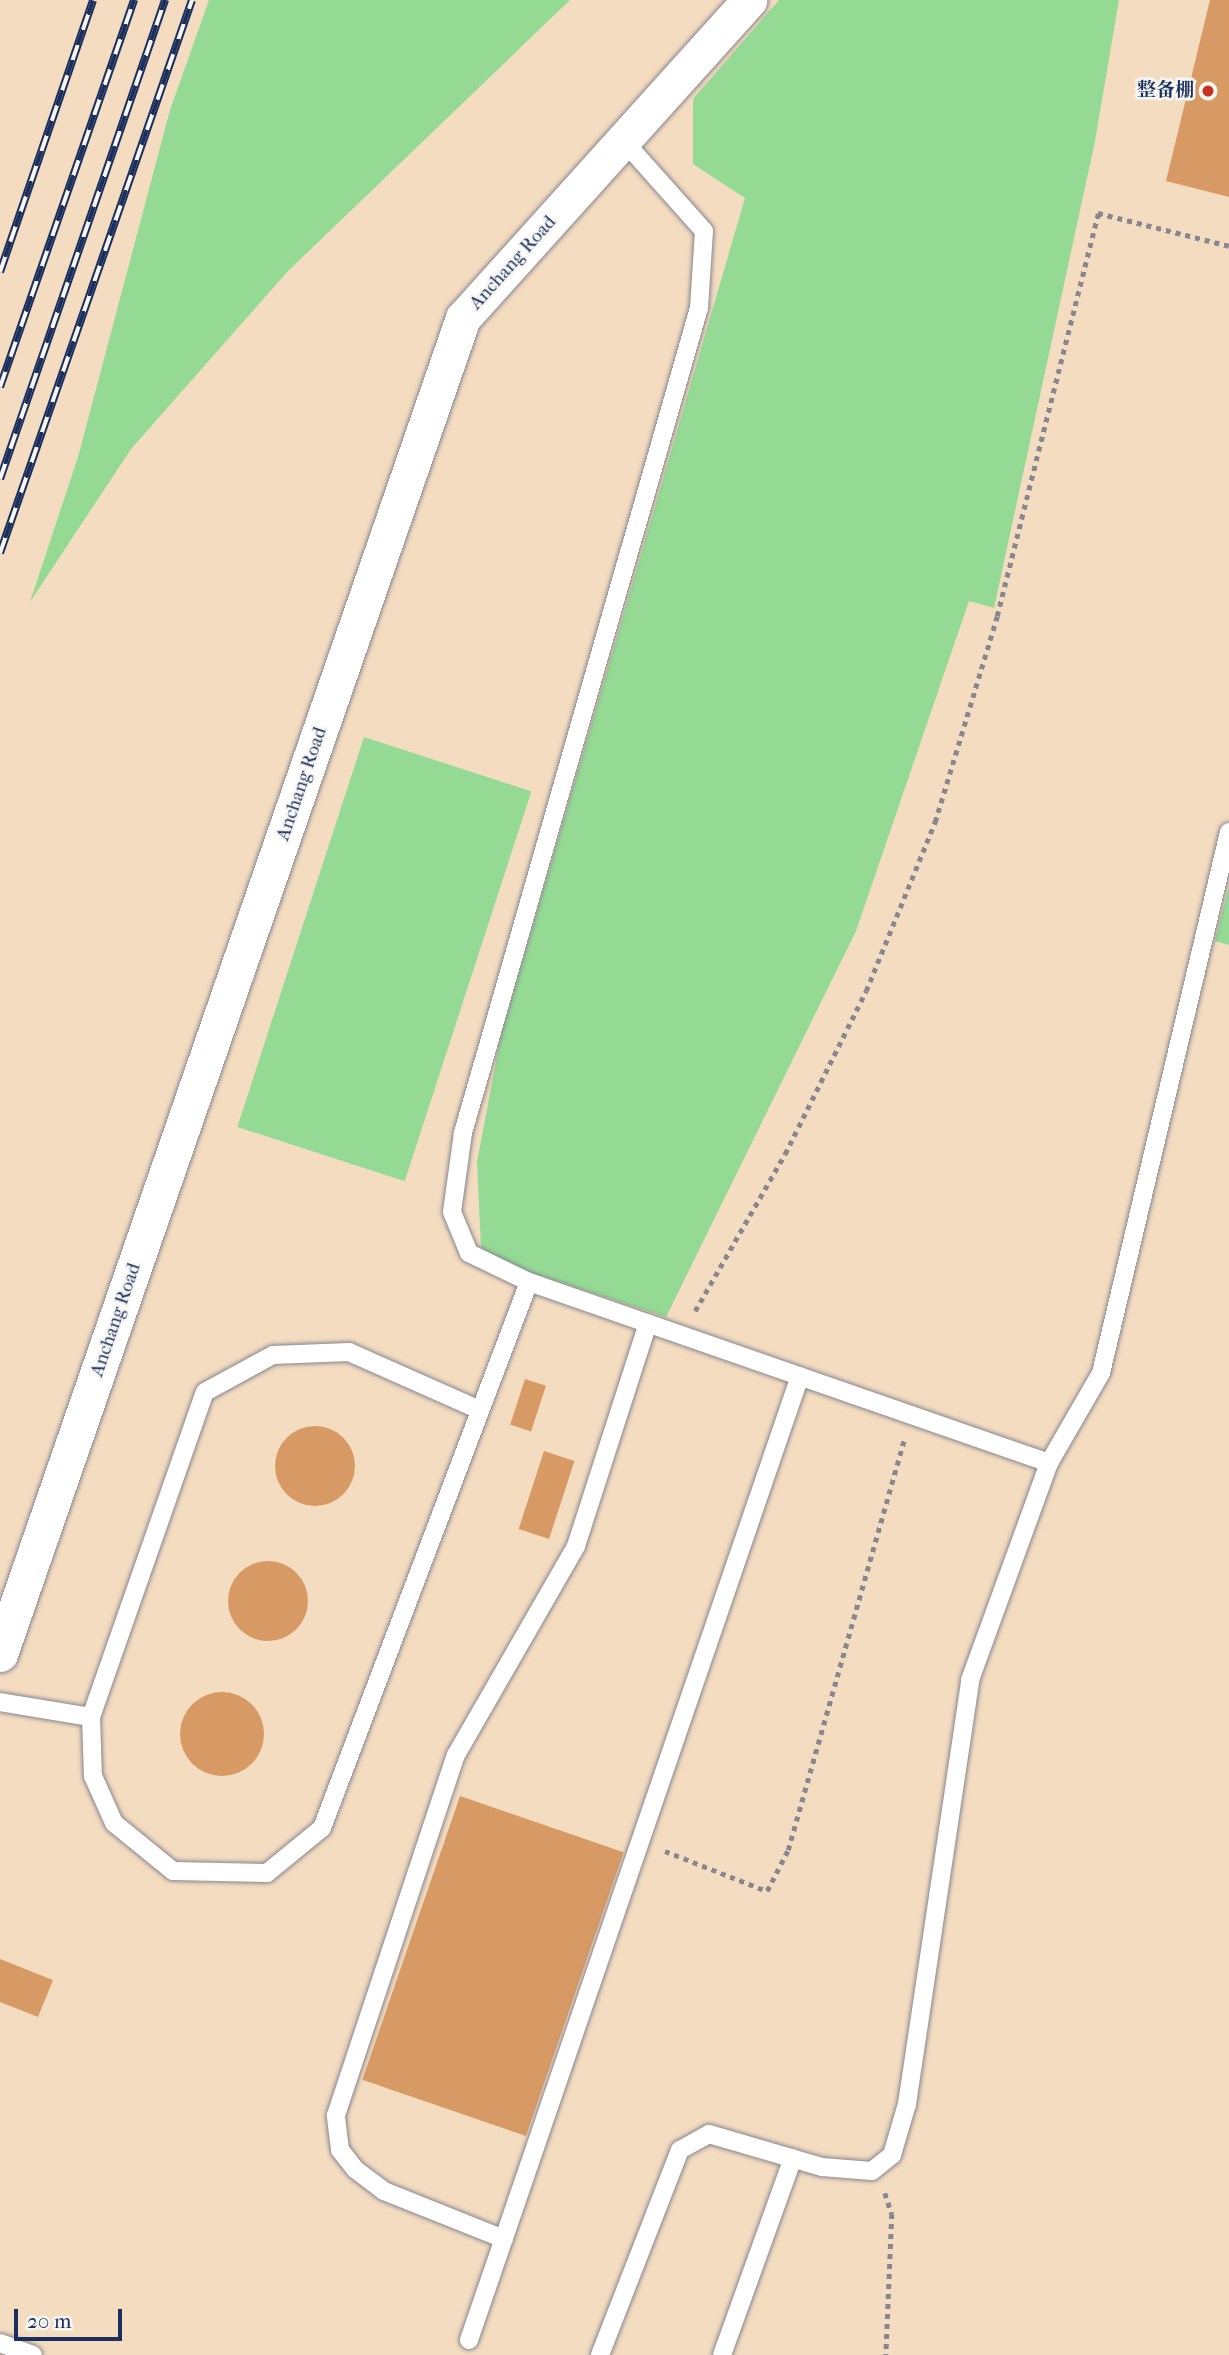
<!DOCTYPE html>
<meta charset="utf-8">
<style>
body{margin:0}
#map{position:relative;width:1229px;height:2355px;overflow:hidden;background:#f4dcc0;font-family:"IM FELL French Canon","Noto Serif SC",serif}
div>[style]{position:absolute}
.green>*{inset:0;background:#94da94;transform-origin:0 0}
.building>*{inset:0;background:#d89a64;transform-origin:0 0}
.round{border-radius:50%}
.path>*{height:4.5px;margin-top:-2.25px;transform-origin:0;background:repeating-linear-gradient(90deg,#88868f 0 5px,transparent 0 10px)}
.roads{filter:drop-shadow(0 0 2px #88868f) drop-shadow(0 0 2px #88868f)}
.lane>*{height:18px;margin:-9px;padding:0 9px;transform-origin:9px;border-radius:9px;background:#fff}
.street>*{height:35px;margin:-17.5px;padding:0 17.5px;transform-origin:17.5px;border-radius:17.5px;background:#fff}
.rail>*{height:8px;margin-top:-4px;transform-origin:0;background:repeating-linear-gradient(90deg,#f6f6f2 0 16px,#1b2f5e 0 32px);box-sizing:border-box;border-block:2px solid #1b2f5e}
.dots>*{width:19px;height:19px;translate:-50% -50%;box-sizing:border-box;border:4px solid #f6f6f2;border-radius:50%}
span{translate:-50% -50%;white-space:nowrap;text-align:center;line-height:1.15;-webkit-text-stroke:5px #f6f6f2;paint-order:stroke}
.poi-label{font-size:19px;color:#1b2f5e;font-weight:700}
.right{translate:-100% -50%;text-align:right}
.street-label{font-size:19px;color:#1b2f5e}
.scale{position:absolute;left:14px;top:2309px;width:108px;height:32px;box-sizing:border-box;border:4px solid #1b2f5e;border-top:0;padding-left:9px;font-size:21px;line-height:24px;white-space:nowrap;color:#1b2f5e;-webkit-text-stroke:5px #f6f6f2;paint-order:stroke}
</style>
<div id="map">
<div class="green">
<i style="clip-path:polygon(209px 0,570px 0,288px 271px,131px 449px,30px 602px,78px 457px,170px 110px)"></i>
<i style="clip-path:polygon(779px 0,1119px 0,1095px 141px,994px 608px,969px 601px,856px 931px,666px 1317px,508px 1265px,481px 1247px,477px 1162px,501px 1035px,745px 198px,693px 164px,693px 99px)"></i>
<i style="left:364px;top:737px;width:176px;height:410px;rotate:18deg"></i>
<i style="clip-path:polygon(1229px 886px,1229px 945px,1215px 941px)"></i>
</div>
<div class="building">
<i style="clip-path:polygon(1210px 0,1229px 0,1229px 197px,1166px 181px)"></i>
<i style="left:525px;top:1379px;width:22px;height:48px;rotate:18deg"></i>
<i class="round" style="left:275px;top:1426px;width:80px;height:80px"></i>
<i style="left:544px;top:1451px;width:32px;height:82px;rotate:18deg"></i>
<i class="round" style="left:228px;top:1561px;width:80px;height:80px"></i>
<i class="round" style="left:180px;top:1692px;width:84px;height:84px"></i>
<i style="left:460px;top:1796px;width:173px;height:300px;rotate:19deg"></i>
<i style="clip-path:polygon(0 1959px,53px 1980px,38px 2017px,0 2002px)"></i>
</div>
<div class="path">
<i style="left:695px;top:1311px;width:181px;rotate:-60.2deg"></i>
<i style="left:785px;top:1154px;width:182px;rotate:-63.6deg"></i>
<i style="left:866px;top:991px;width:183px;rotate:-67.8deg"></i>
<i style="left:935px;top:822px;width:215px;rotate:-73.2deg"></i>
<i style="left:997px;top:616px;width:415px;rotate:-75.9deg"></i>
<i style="left:1098px;top:213px;width:135px;rotate:14.1deg"></i>
<i style="left:665px;top:1851px;width:110px;rotate:21.4deg"></i>
<i style="left:767px;top:1891px;width:46px;rotate:-62.9deg"></i>
<i style="left:788px;top:1850px;width:426px;rotate:-74.2deg"></i>
<i style="left:885px;top:2193px;width:22px;rotate:72deg"></i>
<i style="left:892px;top:2214px;width:141px;rotate:92.4deg"></i>
</div>
<div class="roads">
<div class="lane">
<i style="left:529px;top:1282px;width:67px;rotate:-154.2deg"></i>
<i style="left:469px;top:1253px;width:44px;rotate:-112.5deg"></i>
<i style="left:452px;top:1212px;width:80px;rotate:-82.1deg"></i>
<i style="left:463px;top:1133px;width:858px;rotate:-74.04deg"></i>
<i style="left:699px;top:308px;width:77px;rotate:-86.3deg"></i>
<i style="left:704px;top:231px;width:122px;rotate:-131.7deg"></i>
<i style="left:0;top:1702px;width:92px;rotate:9.4deg"></i>
<i style="left:91px;top:1717px;width:344px;rotate:-70.7deg"></i>
<i style="left:205px;top:1392px;width:77px;rotate:-28.6deg"></i>
<i style="left:273px;top:1355px;width:76px;rotate:-2.3deg"></i>
<i style="left:349px;top:1352px;width:143px;rotate:23.9deg"></i>
<i style="left:91px;top:1717px;width:59px;rotate:88.1deg"></i>
<i style="left:93px;top:1776px;width:51px;rotate:65.9deg"></i>
<i style="left:114px;top:1823px;width:76px;rotate:39.1deg"></i>
<i style="left:173px;top:1871px;width:94px;rotate:1.2deg"></i>
<i style="left:267px;top:1873px;width:71px;rotate:-39.3deg"></i>
<i style="left:322px;top:1828px;width:584px;rotate:-69.24deg"></i>
<i style="left:529px;top:1282px;width:551px;rotate:19.19deg"></i>
<i style="left:1049px;top:1463px;width:104px;rotate:-60deg"></i>
<i style="left:1101px;top:1373px;width:556px;rotate:-76.69deg"></i>
<i style="left:504px;top:2239px;width:129px;rotate:-158.2deg"></i>
<i style="left:384px;top:2191px;width:36px;rotate:-143deg"></i>
<i style="left:355px;top:2169px;width:24px;rotate:-128deg"></i>
<i style="left:340px;top:2150px;width:35px;rotate:-97deg"></i>
<i style="left:336px;top:2115px;width:379px;rotate:-71.6deg"></i>
<i style="left:456px;top:1755px;width:241px;rotate:-60.1deg"></i>
<i style="left:576px;top:1546px;width:234px;rotate:-72.1deg"></i>
<i style="left:469px;top:2340px;width:1019px;rotate:-71.05deg"></i>
<i style="left:0;top:2343px;width:35px;rotate:20deg"></i>
<i style="left:600px;top:2355px;width:220px;rotate:-68.7deg"></i>
<i style="left:680px;top:2150px;width:33px;rotate:-29deg"></i>
<i style="left:709px;top:2134px;width:118px;rotate:16.3deg"></i>
<i style="left:822px;top:2167px;width:50px;rotate:4.6deg"></i>
<i style="left:872px;top:2171px;width:26px;rotate:-39deg"></i>
<i style="left:892px;top:2155px;width:53px;rotate:-73.6deg"></i>
<i style="left:907px;top:2104px;width:429px;rotate:-81.5deg"></i>
<i style="left:970px;top:1680px;width:231px;rotate:-70deg"></i>
<i style="left:722px;top:2355px;width:209px;rotate:-70.2deg"></i>
</div>
<div class="street">
<i style="left:0;top:1654px;width:1414px;rotate:-70.89deg"></i>
<i style="left:463px;top:318px;width:428px;rotate:-48deg"></i>
</div>
</div>
<div class="rail">
<i style="left:0;top:272px;width:287px;rotate:-71.1deg"></i>
<i style="left:0;top:387px;width:410px;rotate:-70.9deg"></i>
<i style="left:0;top:479px;width:507px;rotate:-70.99deg"></i>
<i style="left:0;top:553px;width:585px;rotate:-70.85deg"></i>
</div>
<div class="dots">
<i style="left:1208px;top:91px;background:#c8321e"></i>
</div>
<div class="poi-label">
<span class="right" style="left:1194px;top:91px">整备棚</span>
</div>
<div class="street-label">
<span style="left:513px;top:263px;rotate:-48deg">Anchang Road</span>
<span style="left:302px;top:784px;rotate:-71deg">Anchang Road</span>
<span style="left:116px;top:1320px;rotate:-71deg">Anchang Road</span>
</div>
<div class="scale">20 m</div>
</div>
